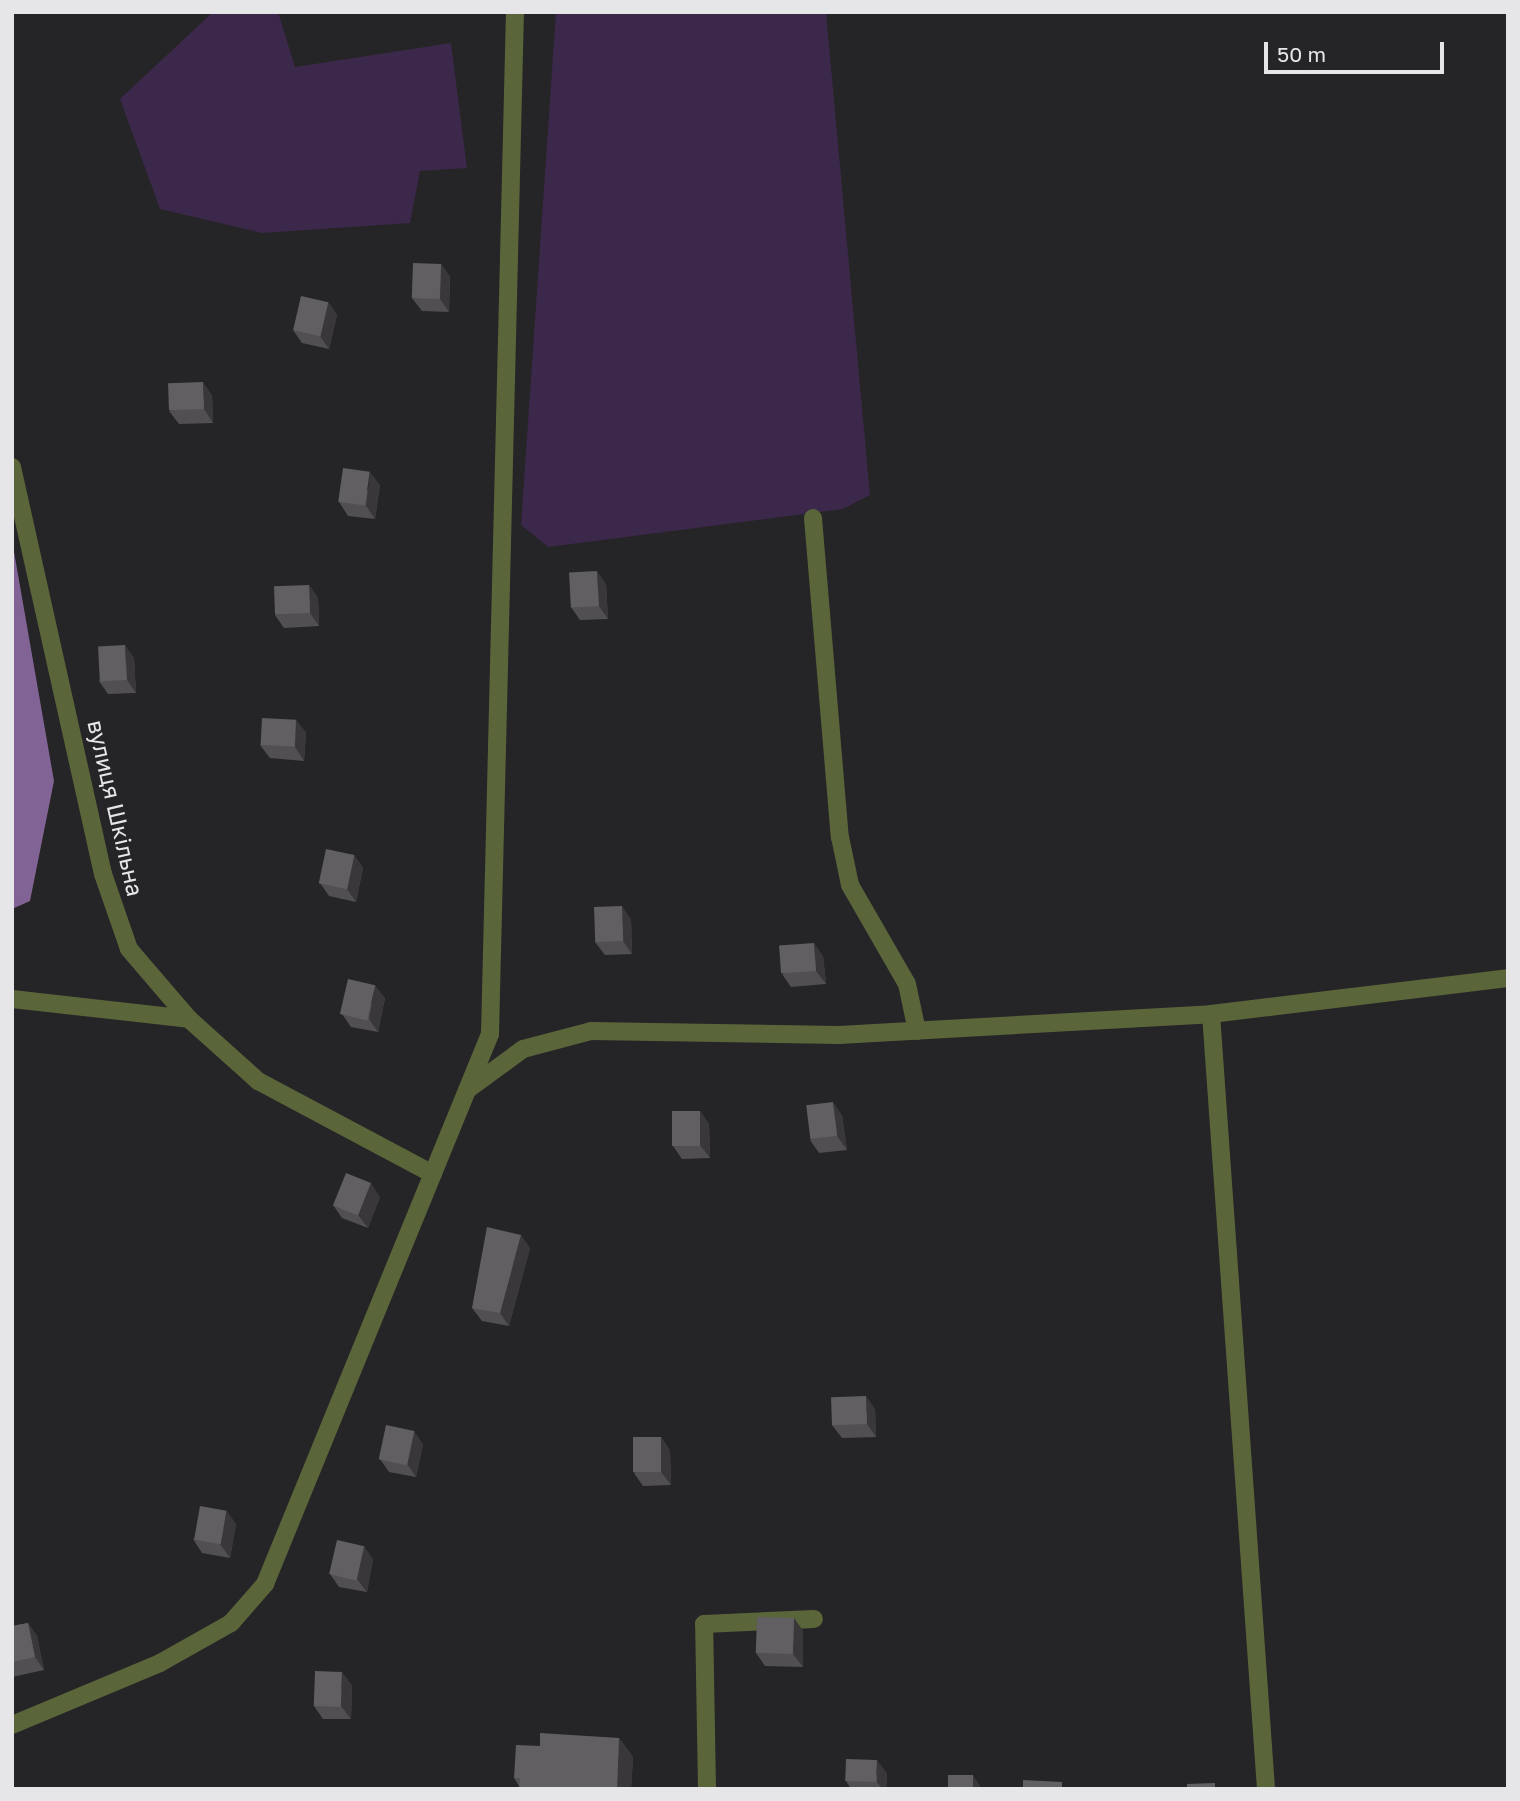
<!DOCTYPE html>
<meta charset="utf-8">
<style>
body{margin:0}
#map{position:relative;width:1520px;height:1801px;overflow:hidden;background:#252426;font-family:"Golos Text",sans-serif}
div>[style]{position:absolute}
.green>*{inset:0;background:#3c284a}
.water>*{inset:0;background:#816395}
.minor>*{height:18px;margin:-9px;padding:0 9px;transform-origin:9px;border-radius:9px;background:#5b653a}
.wall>*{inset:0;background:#514f52}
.shaded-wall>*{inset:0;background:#39373a}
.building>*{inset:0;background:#615f62;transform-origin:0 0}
span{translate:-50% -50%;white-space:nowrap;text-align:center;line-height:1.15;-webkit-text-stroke:6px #252426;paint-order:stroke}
.street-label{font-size:23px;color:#e6e5e7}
.frame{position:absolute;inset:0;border:14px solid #e6e5e7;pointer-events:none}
.scale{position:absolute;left:1264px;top:42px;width:180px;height:32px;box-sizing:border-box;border:4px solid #e6e5e7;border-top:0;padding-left:9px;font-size:21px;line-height:24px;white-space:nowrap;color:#e6e5e7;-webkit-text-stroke:5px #252426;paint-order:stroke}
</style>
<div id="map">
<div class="green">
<i style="clip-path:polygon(213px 12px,278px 12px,295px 67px,451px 43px,467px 168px,420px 171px,410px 223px,262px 233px,160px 209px,120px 99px)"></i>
<i style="clip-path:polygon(556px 12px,826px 12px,870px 495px,843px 509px,548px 547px,521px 525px)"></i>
</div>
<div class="water">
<i style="clip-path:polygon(12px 540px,54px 781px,30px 901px,12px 909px)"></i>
</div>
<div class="minor">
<i style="left:12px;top:467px;width:417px;rotate:77.4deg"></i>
<i style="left:103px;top:874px;width:79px;rotate:70.9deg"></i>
<i style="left:129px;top:949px;width:92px;rotate:49.4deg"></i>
<i style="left:189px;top:1019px;width:93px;rotate:41.9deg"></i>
<i style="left:258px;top:1081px;width:198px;rotate:28deg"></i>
<i style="left:813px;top:518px;width:320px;rotate:85.2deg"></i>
<i style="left:840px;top:837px;width:49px;rotate:78.2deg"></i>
<i style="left:850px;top:885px;width:114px;rotate:60.1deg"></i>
<i style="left:907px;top:984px;width:48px;rotate:78deg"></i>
<i style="left:12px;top:999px;width:178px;rotate:6.4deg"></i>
<i style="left:1211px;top:1014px;width:777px;rotate:85.94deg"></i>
<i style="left:467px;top:1090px;width:69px;rotate:-36.2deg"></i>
<i style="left:523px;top:1049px;width:70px;rotate:-14.8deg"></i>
<i style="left:591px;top:1031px;width:248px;rotate:0.9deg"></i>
<i style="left:839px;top:1035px;width:373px;rotate:-3.2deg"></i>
<i style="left:1211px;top:1014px;width:299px;rotate:-6.9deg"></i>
<i style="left:12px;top:1725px;width:160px;rotate:-22.7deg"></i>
<i style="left:160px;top:1663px;width:81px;rotate:-29.4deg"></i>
<i style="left:231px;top:1623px;width:52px;rotate:-48.9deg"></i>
<i style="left:265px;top:1584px;width:594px;rotate:-67.75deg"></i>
<i style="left:490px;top:1034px;width:1022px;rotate:-88.6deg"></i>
<i style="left:707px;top:1789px;width:165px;rotate:-91deg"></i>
<i style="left:704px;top:1624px;width:110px;rotate:-2.6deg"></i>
</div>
<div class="wall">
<i style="clip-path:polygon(441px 264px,450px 277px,449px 312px,422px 311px,412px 298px)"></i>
<i style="clip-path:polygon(328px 302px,337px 315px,329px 349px,302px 343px,293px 330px)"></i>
<i style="clip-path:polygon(212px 395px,213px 423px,179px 424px,169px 411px)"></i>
<i style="clip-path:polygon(380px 485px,375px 519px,348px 516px,339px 502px)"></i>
<i style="clip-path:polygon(606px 584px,608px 619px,580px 620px,571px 607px)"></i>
<i style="clip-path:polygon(309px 585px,318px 598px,319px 626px,284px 628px,275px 615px)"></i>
<i style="clip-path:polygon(134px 658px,136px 693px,108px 694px,99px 681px)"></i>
<i style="clip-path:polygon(296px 720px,306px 733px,304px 761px,270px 758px,260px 745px)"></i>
<i style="clip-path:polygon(354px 855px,363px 868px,356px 902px,329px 896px,320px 883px)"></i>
<i style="clip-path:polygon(631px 919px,632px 954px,605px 955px,595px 942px)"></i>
<i style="clip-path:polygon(823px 956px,826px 984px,791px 987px,782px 974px)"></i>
<i style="clip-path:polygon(385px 998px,378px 1032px,351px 1027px,342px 1014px)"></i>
<i style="clip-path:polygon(700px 1111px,709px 1124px,710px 1158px,682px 1159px,673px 1146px)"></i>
<i style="clip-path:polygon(842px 1115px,847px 1150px,819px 1153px,810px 1140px)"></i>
<i style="clip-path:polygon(380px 1197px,368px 1228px,342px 1218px,333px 1205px)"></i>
<i style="clip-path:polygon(530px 1248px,509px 1326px,482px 1321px,472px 1308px)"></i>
<i style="clip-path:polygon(875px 1409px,876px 1437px,842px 1438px,832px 1425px)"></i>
<i style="clip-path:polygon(661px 1437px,670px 1451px,671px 1485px,643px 1486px,634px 1473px)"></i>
<i style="clip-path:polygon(423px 1444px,416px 1477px,389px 1472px,380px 1459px)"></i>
<i style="clip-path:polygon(236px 1524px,230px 1558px,202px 1553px,193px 1539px)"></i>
<i style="clip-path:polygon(373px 1559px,367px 1592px,339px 1587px,330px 1574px)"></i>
<i style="clip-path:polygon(794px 1618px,803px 1631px,803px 1667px,765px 1666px,756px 1653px)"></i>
<i style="clip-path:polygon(28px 1623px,37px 1636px,44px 1670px,12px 1677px,12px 1626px)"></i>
<i style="clip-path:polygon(352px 1685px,351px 1719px,323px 1719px,314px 1706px)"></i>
<i style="clip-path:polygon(619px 1738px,633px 1757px,631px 1789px,519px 1789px,519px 1786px,514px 1778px,540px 1746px)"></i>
<i style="clip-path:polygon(887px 1773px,886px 1789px,851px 1789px,846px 1781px)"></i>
</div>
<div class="shaded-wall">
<i style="clip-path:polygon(441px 264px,450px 277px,449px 312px,440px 299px)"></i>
<i style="clip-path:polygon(328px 302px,337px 315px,329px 349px,320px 336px)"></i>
<i style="clip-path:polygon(203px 382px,212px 395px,213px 423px,204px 409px)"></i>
<i style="clip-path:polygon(370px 472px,380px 485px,375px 519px,366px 506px)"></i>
<i style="clip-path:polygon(597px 571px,606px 584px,608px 619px,599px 606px)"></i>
<i style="clip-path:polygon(309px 585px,318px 598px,319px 626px,310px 613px)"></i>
<i style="clip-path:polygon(125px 645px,134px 658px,136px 693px,127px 680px)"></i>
<i style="clip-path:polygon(296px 720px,306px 733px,304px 761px,295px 747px)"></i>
<i style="clip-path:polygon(354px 855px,363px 868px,356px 902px,347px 889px)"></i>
<i style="clip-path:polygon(622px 906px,631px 919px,632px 954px,623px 941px)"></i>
<i style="clip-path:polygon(814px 943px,823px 956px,826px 984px,816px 971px)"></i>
<i style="clip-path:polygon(375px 985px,385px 998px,378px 1032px,369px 1019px)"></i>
<i style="clip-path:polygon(833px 1102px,842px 1115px,847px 1150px,837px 1136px)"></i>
<i style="clip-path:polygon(700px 1111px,709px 1124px,710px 1158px,700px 1145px)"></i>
<i style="clip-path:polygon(371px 1183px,380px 1197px,368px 1228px,358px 1215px)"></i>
<i style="clip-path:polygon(521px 1235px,530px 1248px,509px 1326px,500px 1313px)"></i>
<i style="clip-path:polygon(866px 1396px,875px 1409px,876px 1437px,867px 1424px)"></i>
<i style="clip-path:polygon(414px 1431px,423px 1444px,416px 1477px,407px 1464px)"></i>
<i style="clip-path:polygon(661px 1437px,670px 1451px,671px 1485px,661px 1472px)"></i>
<i style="clip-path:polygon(227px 1511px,236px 1524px,230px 1558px,220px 1544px)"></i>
<i style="clip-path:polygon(364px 1546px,373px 1559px,367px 1592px,357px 1579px)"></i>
<i style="clip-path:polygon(794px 1618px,803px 1631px,803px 1667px,793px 1654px)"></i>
<i style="clip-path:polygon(28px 1623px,37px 1636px,44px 1670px,35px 1657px)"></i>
<i style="clip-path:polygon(342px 1672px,352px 1685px,351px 1719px,341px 1706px)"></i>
<i style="clip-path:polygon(619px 1738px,633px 1757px,631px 1789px,617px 1789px)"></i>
<i style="clip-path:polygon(877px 1760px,887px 1773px,886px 1789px,882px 1789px,877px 1782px)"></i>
<i style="clip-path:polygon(973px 1775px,982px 1789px,973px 1789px)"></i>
</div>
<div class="building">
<i style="left:413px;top:263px;width:28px;height:35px;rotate:2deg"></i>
<i style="left:301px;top:296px;width:28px;height:35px;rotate:13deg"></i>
<i style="left:203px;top:382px;width:27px;height:35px;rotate:88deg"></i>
<i style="left:343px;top:468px;width:27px;height:34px;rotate:8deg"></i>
<i style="left:597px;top:571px;width:35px;height:28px;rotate:87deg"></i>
<i style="left:309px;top:585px;width:28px;height:35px;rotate:88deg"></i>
<i style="left:125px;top:645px;width:35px;height:27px;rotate:87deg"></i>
<i style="left:262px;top:718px;width:34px;height:27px;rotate:3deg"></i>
<i style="left:326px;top:849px;width:29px;height:35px;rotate:12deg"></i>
<i style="left:622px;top:906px;width:35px;height:28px;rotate:88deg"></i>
<i style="left:814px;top:943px;width:28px;height:35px;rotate:86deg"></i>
<i style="left:348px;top:979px;width:28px;height:36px;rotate:13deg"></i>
<i style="left:833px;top:1102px;width:34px;height:27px;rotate:83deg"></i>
<i style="left:672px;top:1111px;width:28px;height:35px"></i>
<i style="left:346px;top:1173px;width:27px;height:35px;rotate:22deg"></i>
<i style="clip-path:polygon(487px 1227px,521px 1235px,500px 1313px,472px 1308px)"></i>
<i style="left:866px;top:1396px;width:28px;height:35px;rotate:88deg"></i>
<i style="left:386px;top:1425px;width:29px;height:35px;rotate:12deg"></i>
<i style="left:661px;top:1437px;width:35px;height:28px;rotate:90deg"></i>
<i style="left:200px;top:1506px;width:27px;height:34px;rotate:10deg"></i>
<i style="left:337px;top:1540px;width:28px;height:35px;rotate:13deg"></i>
<i style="left:794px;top:1618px;width:36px;height:37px;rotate:92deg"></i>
<i style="clip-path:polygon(28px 1623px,35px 1657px,12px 1662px,12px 1626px)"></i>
<i style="left:315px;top:1671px;width:27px;height:35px;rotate:2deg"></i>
<i style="clip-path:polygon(540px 1733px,619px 1738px,617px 1789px,519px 1789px,520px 1778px,514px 1778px,516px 1745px,540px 1746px)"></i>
<i style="left:846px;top:1759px;width:31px;height:22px;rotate:2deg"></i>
<i style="left:948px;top:1775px;width:25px;height:14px"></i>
<i style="clip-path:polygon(1023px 1780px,1062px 1782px,1062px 1789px,1023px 1789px)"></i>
<i style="clip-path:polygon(1215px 1783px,1215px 1789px,1187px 1789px,1187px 1784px)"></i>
</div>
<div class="street-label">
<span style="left:116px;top:808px;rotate:77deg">вулиця Шкільна</span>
</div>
<div class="frame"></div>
<div class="scale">50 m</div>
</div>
